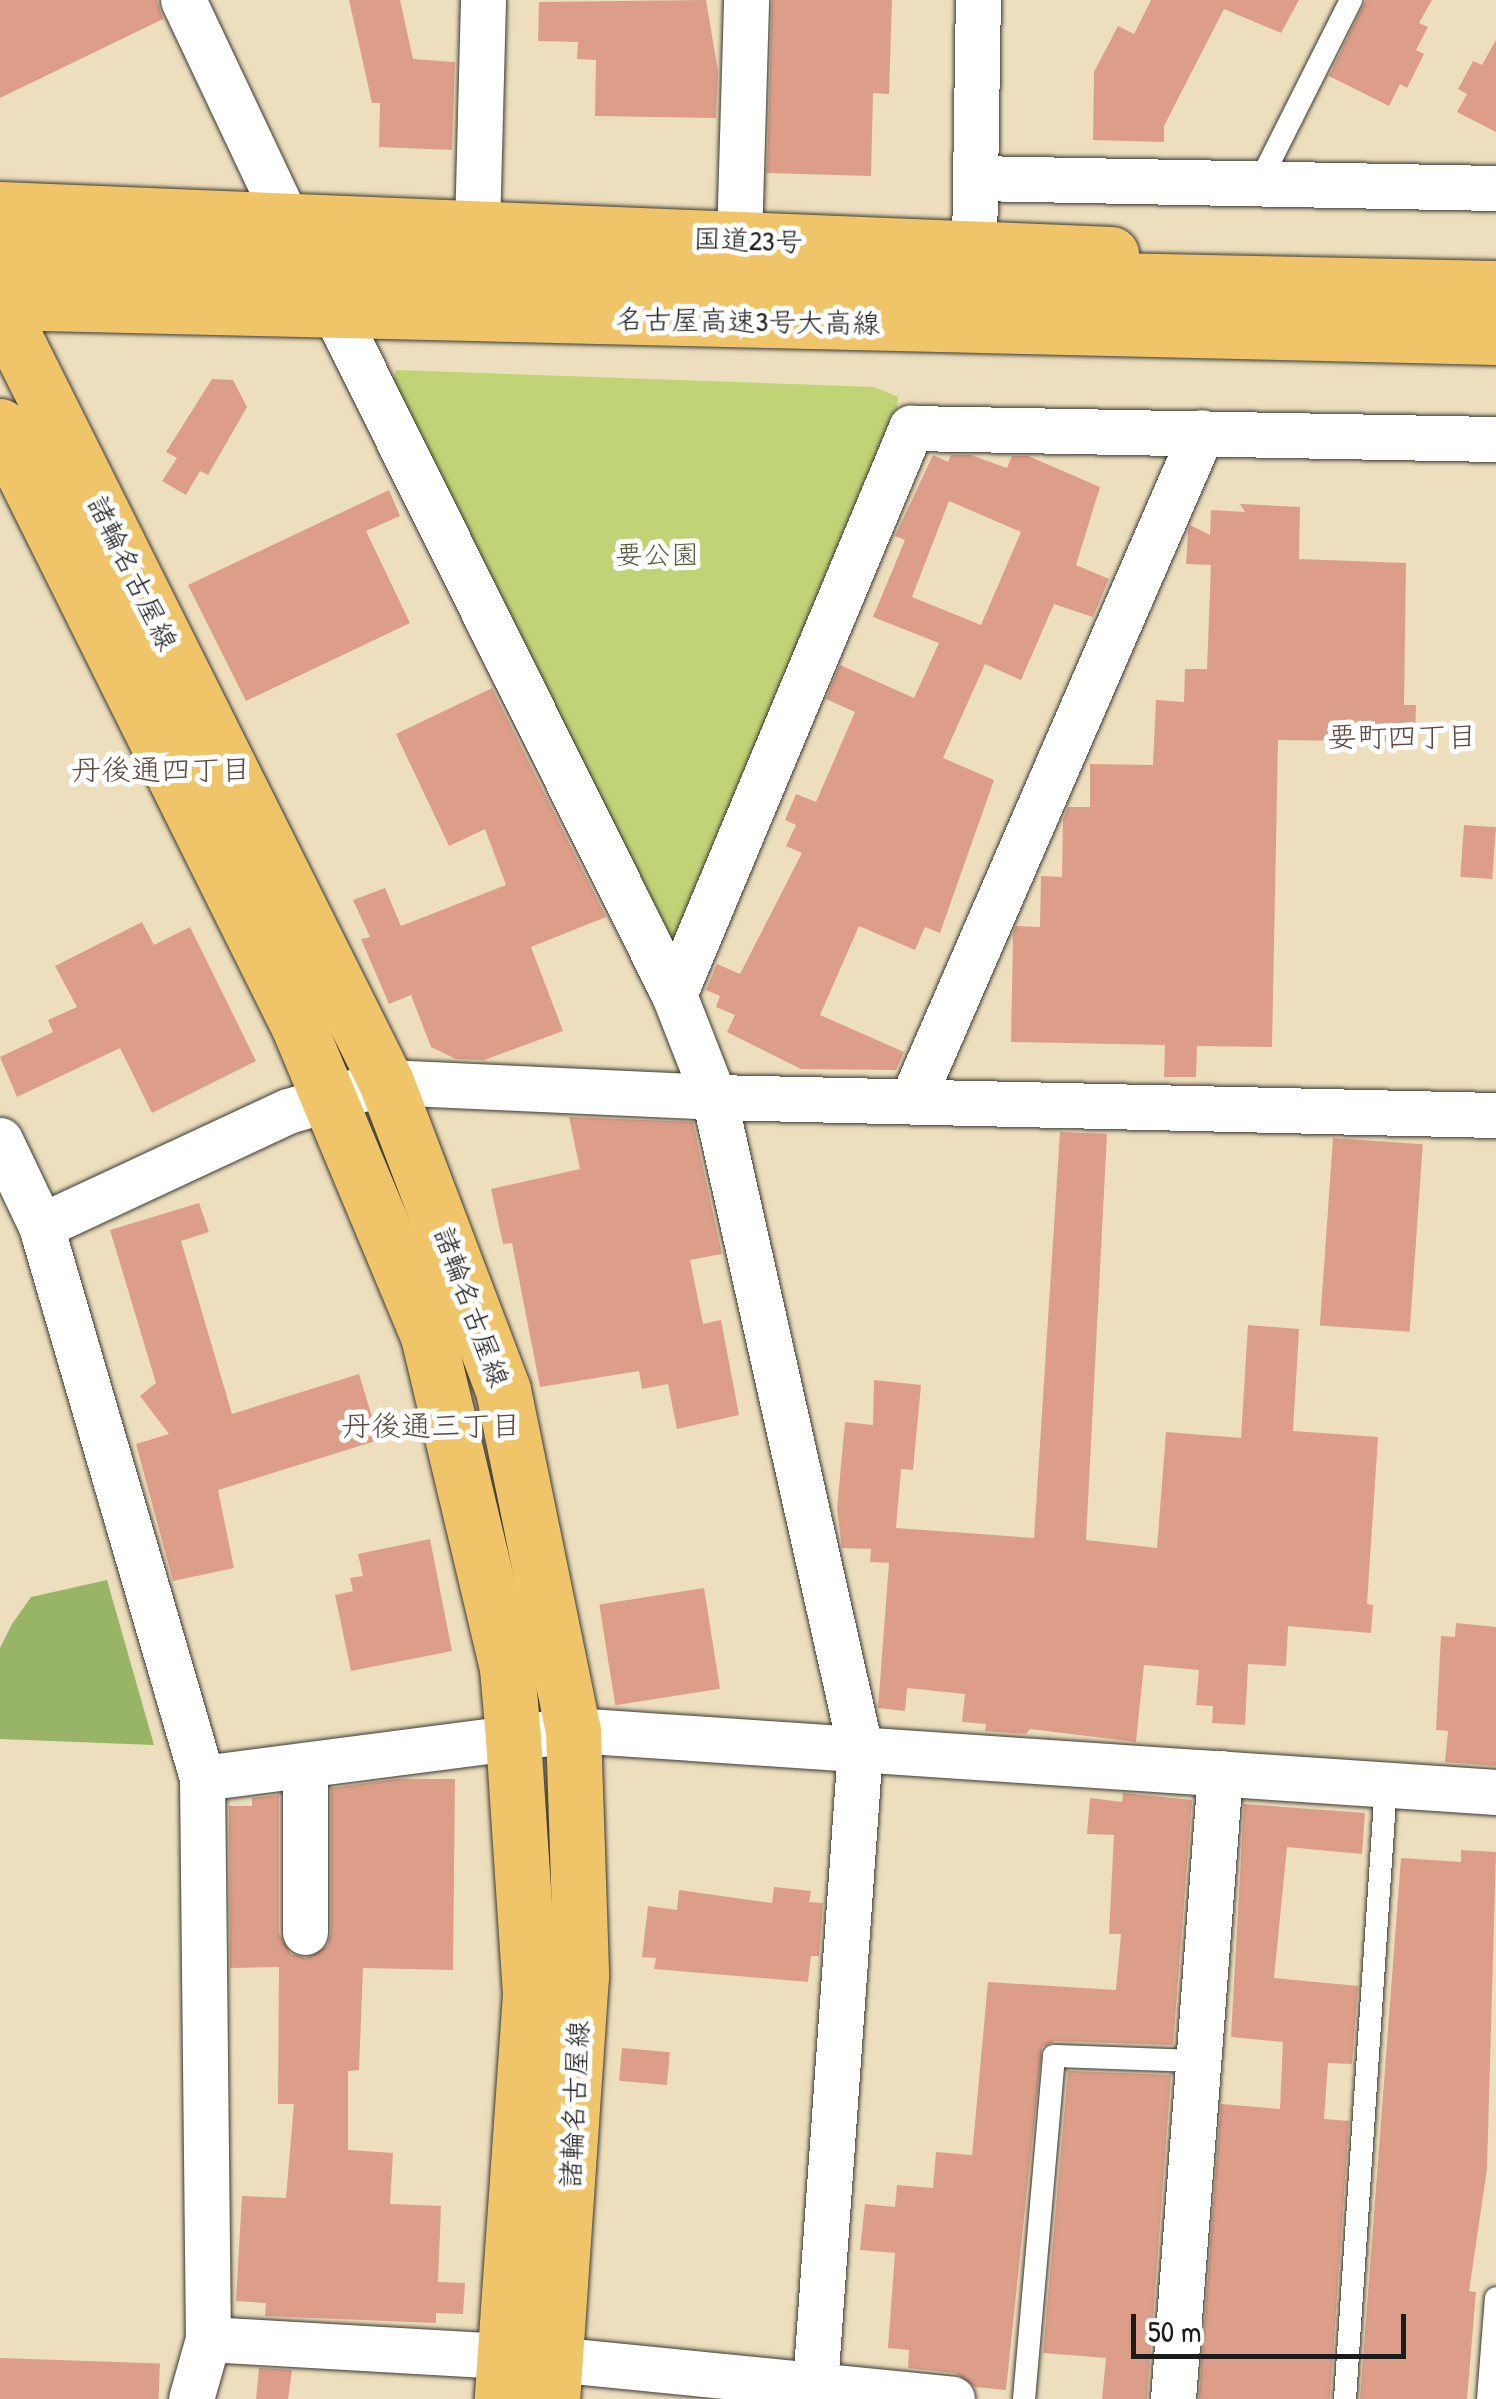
<!DOCTYPE html>
<meta charset="utf-8">
<style>
body{margin:0}
#map{position:relative;width:1496px;height:2399px;overflow:hidden;background:#eddfbd;font-family:"Patrick Hand","Klee One",sans-serif}
div>[style]{position:absolute}
.green>*{inset:0;background:#c0d376}
.forest>*{inset:0;background:#98b567}
.building>*{inset:0;background:#dc9e89;transform-origin:0 0}
.roads{filter:drop-shadow(0 0 2px #3b3934) drop-shadow(0 0 2px #3b3934)}
.service>*{height:22px;margin:-11px;padding:0 11px;transform-origin:11px;border-radius:11px;background:#fff}
.minor>*{height:45px;margin:-22.5px;padding:0 22.5px;transform-origin:22.5px;border-radius:22.5px;background:#fff}
.primary>*{height:55px;margin:-27.5px;padding:0 27.5px;transform-origin:27.5px;border-radius:27.5px;background:#f0c469}
.trunk>*{height:55px;margin:-27.5px;padding:0 27.5px;transform-origin:27.5px;border-radius:27.5px;background:#f0c469}
.motorway>*{height:55px;margin:-27.5px;padding:0 27.5px;transform-origin:27.5px;border-radius:27.5px;background:#f0c469}
span{translate:-50% -50%;white-space:nowrap;text-align:center;line-height:1.15;-webkit-text-stroke:10px #fff;paint-order:stroke}
.street-label{font-size:28px;color:#1c1c1c}
.park-label{font-size:28px;color:#555c3c}
.neighbourhood-label{font-size:30px;color:#5f4a42}
.scale{position:absolute;left:1131px;top:2314px;width:275px;height:45px;box-sizing:border-box;border:5px solid #1c1c1c;border-top:0;padding-left:12px;font-size:30px;line-height:35px;white-space:nowrap;color:#1c1c1c;-webkit-text-stroke:8px #fff;paint-order:stroke}
</style>
<div id="map">
<div class="green">
<i style="clip-path:polygon(396px 370px,874px 387px,898px 397px,896px 420px,681px 939px,662px 943px,390px 395px)"></i>
</div>
<div class="forest">
<i style="clip-path:polygon(107px 1580px,154px 1745px,0 1739px,0 1648px,12px 1624px,31px 1597px)"></i>
</div>
<div class="building">
<i style="clip-path:polygon(0 0,157px 0,163px 19px,0 98px)"></i>
<i style="clip-path:polygon(349px 0,400px 0,413px 59px,455px 62px,452px 150px,379px 147px,380px 103px,372px 103px)"></i>
<i style="clip-path:polygon(706px 0,718px 71px,716px 118px,595px 116px,596px 60px,577px 59px,578px 42px,538px 41px,539px 2px)"></i>
<i style="clip-path:polygon(772px 0,892px 0,889px 94px,873px 93px,871px 176px,767px 173px)"></i>
<i style="clip-path:polygon(1151px 0,1299px 0,1281px 33px,1224px 9px,1164px 126px,1164px 142px,1093px 140px,1094px 72px,1118px 26px,1134px 34px)"></i>
<i style="clip-path:polygon(1366px 0,1432px 0,1419px 23px,1428px 27px,1416px 50px,1424px 54px,1407px 88px,1400px 84px,1389px 106px,1329px 76px)"></i>
<i style="clip-path:polygon(1496px 40px,1496px 132px,1457px 112px,1467px 94px,1458px 89px,1473px 61px,1482px 65px)"></i>
<i style="clip-path:polygon(212px 379px,233px 380px,247px 407px,208px 475px,200px 471px,186px 495px,162px 481px,177px 458px,166px 452px)"></i>
<i style="clip-path:polygon(evenodd,933px 455px,948px 462px,951px 455px,971px 455px,1007px 468px,1012px 456px,1028px 456px,1100px 487px,1076px 565px,1109px 579px,1093px 617px,1054px 604px,1021px 680px,985px 664px,943px 758px,994px 780px,940px 933px,925px 927px,915px 950px,859px 926px,820px 1015px,904px 1052px,896px 1070px,801px 1069px,727px 1032px,735px 1015px,716px 1007px,720px 996px,706px 990px,717px 964px,740px 974px,802px 853px,786px 846px,796px 825px,785px 820px,796px 794px,816px 802px,855px 712px,826px 699px,840px 665px,914px 698px,939px 643px,873px 617px,905px 540px,895px 536px,933px 455px,949px 501px,1021px 532px,981px 625px,912px 597px,949px 501px)"></i>
<i style="clip-path:polygon(389px 490px,400px 516px,366px 531px,410px 623px,246px 701px,188px 585px)"></i>
<i style="clip-path:polygon(1240px 504px,1300px 507px,1299px 559px,1406px 563px,1404px 705px,1416px 705px,1415px 742px,1278px 740px,1272px 1047px,1197px 1046px,1196px 1077px,1164px 1077px,1165px 1045px,1011px 1042px,1013px 934px,1016px 926px,1040px 927px,1041px 876px,1062px 877px,1063px 819px,1068px 807px,1090px 807px,1090px 764px,1153px 765px,1156px 700px,1184px 702px,1185px 669px,1207px 669px,1211px 565px,1186px 564px,1188px 531px,1190px 525px,1210px 535px,1211px 510px,1245px 512px)"></i>
<i style="clip-path:polygon(492px 688px,606px 917px,531px 947px,563px 1031px,484px 1060px,456px 1059px,431px 1047px,411px 995px,389px 1004px,361px 939px,370px 937px,353px 900px,385px 888px,401px 926px,506px 885px,485px 829px,449px 846px,396px 734px)"></i>
<i style="left:1464px;top:825px;width:32px;height:52px;rotate:4deg"></i>
<i style="clip-path:polygon(142px 922px,154px 945px,190px 927px,256px 1061px,152px 1113px,120px 1048px,17px 1097px,0 1057px,53px 1032px,48px 1020px,77px 1007px,55px 966px)"></i>
<i style="clip-path:polygon(569px 1117px,693px 1122px,722px 1254px,690px 1260px,703px 1324px,721px 1320px,739px 1415px,677px 1429px,668px 1384px,642px 1389px,639px 1371px,540px 1387px,512px 1243px,503px 1244px,491px 1189px,580px 1169px)"></i>
<i style="clip-path:polygon(1060px 1132px,1107px 1134px,1086px 1540px,1157px 1548px,1166px 1432px,1241px 1438px,1248px 1325px,1299px 1329px,1293px 1431px,1378px 1437px,1367px 1604px,1373px 1605px,1371px 1633px,1288px 1626px,1286px 1666px,1248px 1664px,1245px 1725px,1212px 1723px,1213px 1706px,1196px 1705px,1199px 1670px,1144px 1665px,1136px 1742px,1030px 1729px,1026px 1734px,985px 1731px,986px 1724px,962px 1722px,965px 1694px,907px 1688px,905px 1711px,878px 1708px,889px 1563px,870px 1562px,871px 1549px,842px 1548px,837px 1509px,845px 1422px,873px 1425px,874px 1380px,921px 1385px,913px 1470px,901px 1469px,896px 1528px,1034px 1538px)"></i>
<i style="left:1333px;top:1138px;width:90px;height:188px;rotate:4deg"></i>
<i style="clip-path:polygon(199px 1203px,209px 1232px,181px 1241px,232px 1414px,359px 1374px,379px 1440px,218px 1490px,234px 1568px,173px 1581px,136px 1444px,169px 1434px,140px 1396px,156px 1383px,110px 1230px)"></i>
<i style="clip-path:polygon(430px 1539px,452px 1651px,351px 1671px,335px 1595px,353px 1591px,350px 1578px,363px 1576px,358px 1554px)"></i>
<i style="left:704px;top:1588px;width:102px;height:106px;rotate:81deg"></i>
<i style="clip-path:polygon(1456px 1623px,1496px 1627px,1496px 1766px,1445px 1762px,1448px 1731px,1436px 1730px,1441px 1636px,1455px 1637px)"></i>
<i style="clip-path:polygon(397px 1779px,455px 1779px,453px 1970px,363px 1968px,359px 2070px,348px 2071px,348px 2150px,393px 2153px,390px 2204px,441px 2206px,438px 2282px,465px 2283px,463px 2314px,436px 2313px,436px 2323px,265px 2316px,266px 2303px,236px 2301px,242px 2196px,286px 2198px,294px 2104px,278px 2104px,279px 1967px,230px 1968px,229px 1806px,252px 1806px,252px 1798px,279px 1795px,279px 1933px,291px 1954px,306px 1958px,327px 1946px,331px 1933px,331px 1788px)"></i>
<i style="clip-path:polygon(1123px 1793px,1192px 1800px,1173px 2045px,1055px 2041px,1042px 2047px,1006px 2390px,975px 2387px,955px 2373px,908px 2368px,909px 2350px,888px 2348px,895px 2253px,860px 2250px,865px 2204px,895px 2207px,897px 2185px,933px 2188px,936px 2152px,972px 2155px,988px 1982px,1116px 1990px,1121px 1934px,1109px 1934px,1114px 1835px,1087px 1834px,1090px 1798px,1122px 1802px)"></i>
<i style="clip-path:polygon(1244px 1804px,1365px 1813px,1362px 1854px,1287px 1847px,1274px 1978px,1358px 1986px,1352px 2064px,1328px 2063px,1324px 2119px,1349px 2121px,1330px 2399px,1199px 2399px,1221px 2104px,1280px 2109px,1283px 2042px,1231px 2037px)"></i>
<i style="clip-path:polygon(1461px 1850px,1496px 1852px,1487px 2169px,1469px 2291px,1476px 2292px,1467px 2399px,1360px 2399px,1401px 1858px,1461px 1862px)"></i>
<i style="clip-path:polygon(774px 1887px,811px 1891px,809px 1902px,823px 1903px,819px 1956px,811px 1956px,808px 1982px,654px 1969px,656px 1958px,642px 1957px,648px 1906px,677px 1910px,679px 1890px,772px 1903px)"></i>
<i style="left:622px;top:2048px;width:48px;height:33px;rotate:5deg"></i>
<i style="clip-path:polygon(1068px 2071px,1171px 2075px,1147px 2399px,1102px 2399px,1106px 2358px,1043px 2353px)"></i>
<i style="left:0;top:2358px;width:160px;height:41px;rotate:2deg"></i>
<i style="clip-path:polygon(259px 2368px,292px 2370px,288px 2399px,256px 2399px)"></i>
</div>
<div class="roads">
<div class="service">
<i style="left:1259px;top:183px;width:205px;rotate:-63.3deg"></i>
<i style="left:1024px;top:2399px;width:344px;rotate:-85deg"></i>
<i style="left:1054px;top:2056px;width:144px;rotate:2deg"></i>
<i style="left:1345px;top:2399px;width:615px;rotate:-86.18deg"></i>
<i style="left:1488px;top:2399px;width:101px;rotate:-85.5deg"></i>
</div>
<div class="minor">
<i style="left:183px;top:0;width:246px;rotate:64.7deg"></i>
<i style="left:975px;top:178px;width:521px;rotate:1.1deg"></i>
<i style="left:477px;top:229px;width:229px;rotate:-88.5deg"></i>
<i style="left:739px;top:239px;width:239px;rotate:-88.3deg"></i>
<i style="left:974px;top:248px;width:248px;rotate:-89.1deg"></i>
<i style="left:341px;top:325px;width:748px;rotate:63.57deg"></i>
<i style="left:674px;top:995px;width:110px;rotate:68.6deg"></i>
<i style="left:714px;top:1097px;width:667px;rotate:77.36deg"></i>
<i style="left:860px;top:1748px;width:653px;rotate:94.04deg"></i>
<i style="left:674px;top:995px;width:615px;rotate:-67.32deg"></i>
<i style="left:911px;top:428px;width:585px;rotate:1.08deg"></i>
<i style="left:912px;top:1100px;width:728px;rotate:-66.53deg"></i>
<i style="left:0;top:1140px;width:95px;rotate:64.5deg"></i>
<i style="left:41px;top:1226px;width:575px;rotate:73.74deg"></i>
<i style="left:202px;top:1778px;width:561px;rotate:89.39deg"></i>
<i style="left:208px;top:2339px;width:62px;rotate:105.8deg"></i>
<i style="left:41px;top:1226px;width:272px;rotate:-25deg"></i>
<i style="left:288px;top:1111px;width:102px;rotate:-16.5deg"></i>
<i style="left:386px;top:1082px;width:328px;rotate:2.6deg"></i>
<i style="left:714px;top:1097px;width:782px;rotate:1.32deg"></i>
<i style="left:202px;top:1778px;width:374px;rotate:-7.4deg"></i>
<i style="left:573px;top:1730px;width:925px;rotate:3.84deg"></i>
<i style="left:305px;top:1932px;width:166px;rotate:-90deg"></i>
<i style="left:208px;top:2339px;width:347px;rotate:3.3deg"></i>
<i style="left:554px;top:2359px;width:400px;rotate:5.7deg"></i>
<i style="left:1173px;top:2399px;width:628px;rotate:-85.71deg"></i>
</div>
<div class="primary">
<i style="left:0;top:308px;width:865px;rotate:63.49deg"></i>
<i style="left:386px;top:1082px;width:329px;rotate:69.2deg"></i>
<i style="left:503px;top:1390px;width:347px;rotate:78.4deg"></i>
<i style="left:573px;top:1730px;width:246px;rotate:88.1deg"></i>
<i style="left:581px;top:1976px;width:424px;rotate:93.9deg"></i>
<i style="left:0;top:426px;width:669px;rotate:63.55deg"></i>
<i style="left:298px;top:1025px;width:337px;rotate:67.3deg"></i>
<i style="left:428px;top:1336px;width:341px;rotate:76.6deg"></i>
<i style="left:507px;top:1668px;width:70px;rotate:85.1deg"></i>
<i style="left:513px;top:1738px;width:257px;rotate:86.2deg"></i>
<i style="left:530px;top:1994px;width:406px;rotate:94deg"></i>
</div>
<div class="trunk">
<i style="left:0;top:209px;width:1112px;rotate:2.32deg"></i>
</div>
<div class="motorway">
<i style="left:0;top:257px;width:1496px;rotate:1.19deg"></i>
<i style="left:0;top:302px;width:1496px;rotate:1.34deg"></i>
</div>
</div>
<div class="street-label">
<span style="left:748px;top:240px;rotate:2deg">国道23号</span>
<span style="left:748px;top:321px;rotate:1deg">名古屋高速3号大高線</span>
<span style="left:133px;top:573px;rotate:64deg">諸輪名古屋線</span>
<span style="left:472px;top:1307px;rotate:70deg">諸輪名古屋線</span>
<span style="left:574px;top:2104px;rotate:-87deg">諸輪名古屋線</span>
</div>
<div class="park-label">
<span style="left:657px;top:554px">要公園</span>
</div>
<div class="neighbourhood-label">
<span style="left:1402px;top:736px">要町四丁目</span>
<span style="left:161px;top:769px">丹後通四丁目</span>
<span style="left:431px;top:1425px">丹後通三丁目</span>
</div>
<div class="scale">50 m</div>
</div>
